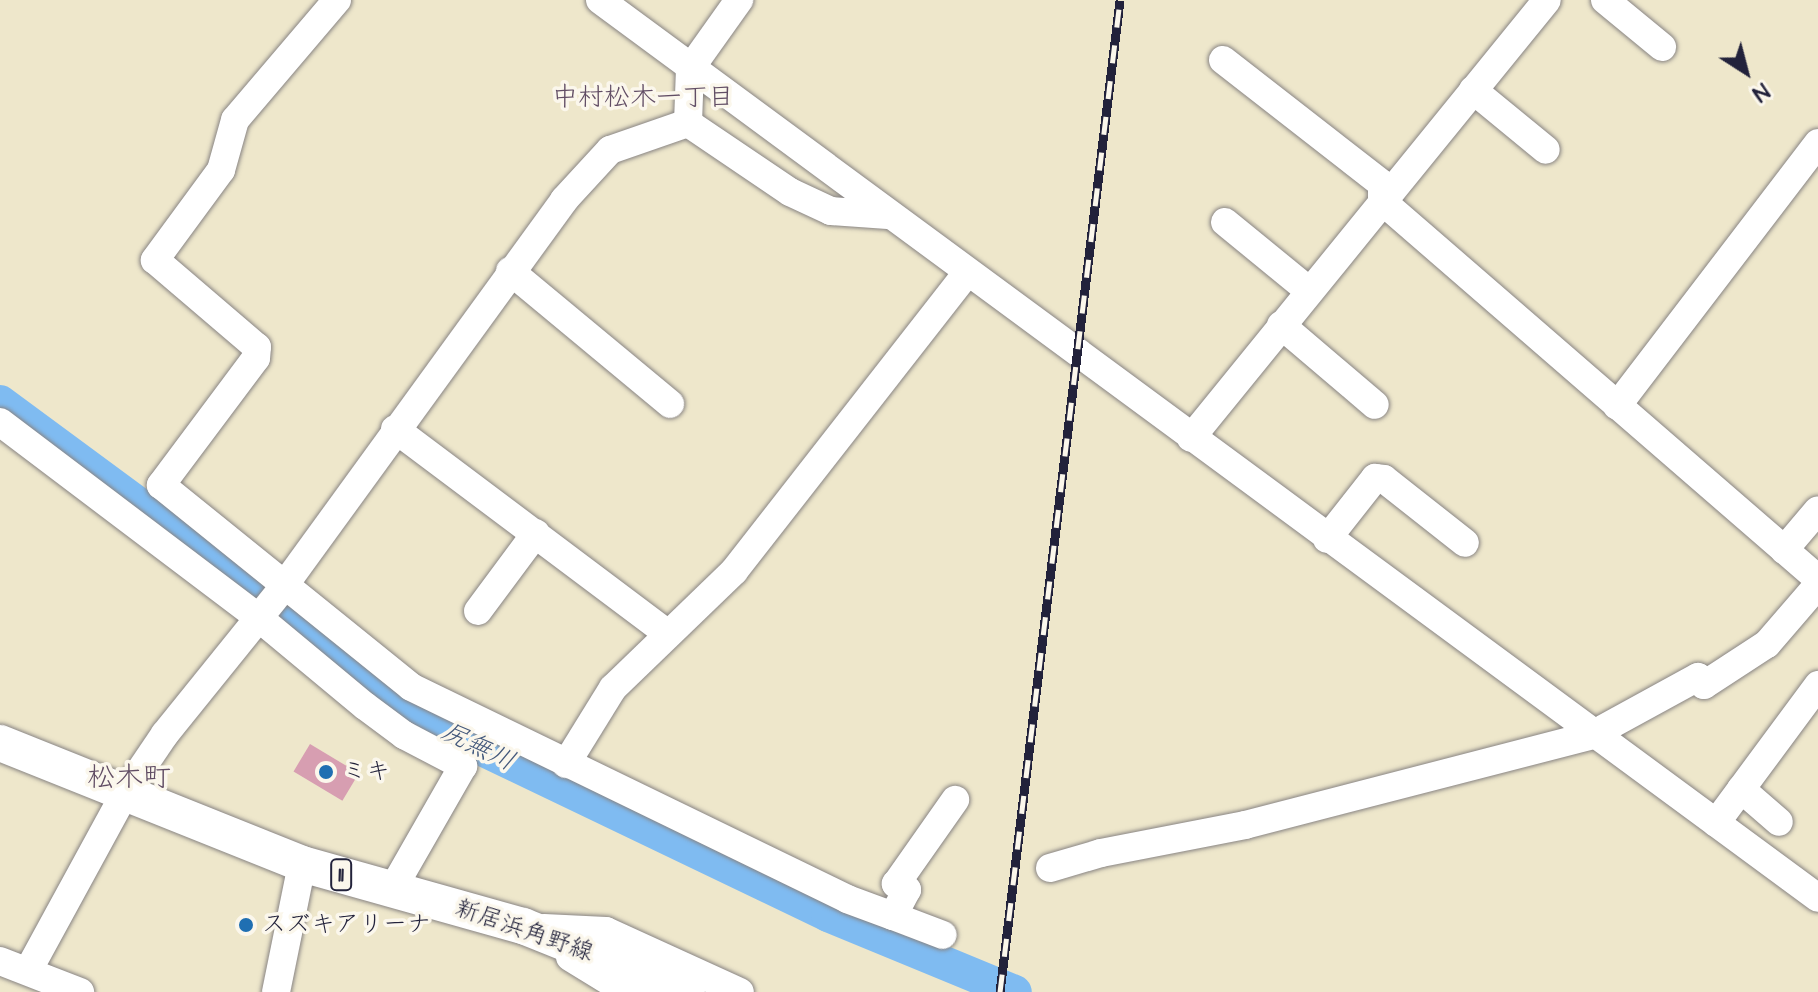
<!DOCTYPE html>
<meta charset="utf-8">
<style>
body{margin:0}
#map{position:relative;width:1818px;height:992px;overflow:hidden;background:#eee7cb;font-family:"Architects Daughter","Klee One",sans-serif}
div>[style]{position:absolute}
.river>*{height:34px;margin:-17px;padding:0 17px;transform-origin:17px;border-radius:17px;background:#7fbbf1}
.building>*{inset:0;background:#d79eb1;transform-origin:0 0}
.roads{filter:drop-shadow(0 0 2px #888483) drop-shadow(0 0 2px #888483)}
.minor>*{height:28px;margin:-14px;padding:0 14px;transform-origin:14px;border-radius:14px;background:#fff}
.major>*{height:36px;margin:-18px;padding:0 18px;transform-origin:18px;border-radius:18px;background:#fff}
.rail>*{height:9px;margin-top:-4.5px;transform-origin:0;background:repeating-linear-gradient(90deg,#fbf7ec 0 18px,#22223b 0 36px);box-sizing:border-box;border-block:2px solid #22223b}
.dots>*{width:22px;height:22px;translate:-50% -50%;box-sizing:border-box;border:4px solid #fbf7ec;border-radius:50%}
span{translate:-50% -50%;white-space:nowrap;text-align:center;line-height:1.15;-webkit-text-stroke:7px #fbf7ec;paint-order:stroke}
.shield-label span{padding:2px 6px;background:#fbf7ec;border:2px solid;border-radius:6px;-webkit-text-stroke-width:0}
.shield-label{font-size:22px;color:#22223b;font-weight:700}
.poi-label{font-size:24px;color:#22223b}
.left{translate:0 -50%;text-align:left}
.street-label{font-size:24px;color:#22223b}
.neighbourhood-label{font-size:26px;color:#614d64}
.water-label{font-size:26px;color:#43587b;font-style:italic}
.quarter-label{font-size:28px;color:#614d64}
.north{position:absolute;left:1706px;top:32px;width:80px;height:80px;-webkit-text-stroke:6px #fbf7ec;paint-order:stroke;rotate:144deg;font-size:22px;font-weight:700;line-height:32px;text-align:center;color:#22223b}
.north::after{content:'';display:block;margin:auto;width:28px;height:36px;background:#22223b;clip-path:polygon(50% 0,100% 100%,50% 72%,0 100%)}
</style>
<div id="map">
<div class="river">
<i style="left:0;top:402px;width:283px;rotate:36.4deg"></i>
<i style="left:228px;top:570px;width:233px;rotate:38.4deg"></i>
<i style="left:411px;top:715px;width:462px;rotate:25.6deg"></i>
<i style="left:828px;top:915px;width:202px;rotate:22.4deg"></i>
</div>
<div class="building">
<i style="left:310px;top:744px;width:57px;height:32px;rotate:31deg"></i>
</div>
<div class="roads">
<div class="minor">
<i style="left:337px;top:0;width:157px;rotate:130.4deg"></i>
<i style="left:235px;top:120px;width:52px;rotate:105.6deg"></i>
<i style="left:221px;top:170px;width:112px;rotate:126.3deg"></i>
<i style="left:155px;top:260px;width:134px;rotate:40.5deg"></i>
<i style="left:257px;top:347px;width:11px;rotate:95deg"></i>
<i style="left:256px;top:358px;width:159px;rotate:126.8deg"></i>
<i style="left:161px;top:485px;width:321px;rotate:38.9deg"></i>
<i style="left:411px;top:687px;width:485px;rotate:25.9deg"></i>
<i style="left:847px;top:899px;width:49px;rotate:20.3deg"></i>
<i style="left:893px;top:916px;width:30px;rotate:-62deg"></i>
<i style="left:907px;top:890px;width:13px;rotate:-151deg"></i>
<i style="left:896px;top:884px;width:103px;rotate:-54.9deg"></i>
<i style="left:600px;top:0;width:1513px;rotate:36.4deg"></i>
<i style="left:1605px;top:0;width:74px;rotate:39.5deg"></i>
<i style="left:1223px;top:60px;width:202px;rotate:37.9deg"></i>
<i style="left:1382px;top:184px;width:17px;rotate:90deg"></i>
<i style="left:1382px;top:201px;width:577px;rotate:40.92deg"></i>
<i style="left:1473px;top:90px;width:94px;rotate:39.4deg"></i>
<i style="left:688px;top:123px;width:123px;rotate:34.1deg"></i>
<i style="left:790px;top:192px;width:45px;rotate:24.9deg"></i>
<i style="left:831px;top:211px;width:57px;rotate:4deg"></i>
<i style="left:1225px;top:222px;width:106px;rotate:39.3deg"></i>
<i style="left:510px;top:271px;width:208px;rotate:39.7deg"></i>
<i style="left:1281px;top:325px;width:123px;rotate:40.4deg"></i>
<i style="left:1617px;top:406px;width:331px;rotate:-52.6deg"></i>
<i style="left:0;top:422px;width:325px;rotate:37.1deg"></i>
<i style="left:259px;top:618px;width:138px;rotate:39.7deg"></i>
<i style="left:365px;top:706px;width:49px;rotate:36.6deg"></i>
<i style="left:404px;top:735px;width:67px;rotate:27.7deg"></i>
<i style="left:463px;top:766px;width:143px;rotate:119.8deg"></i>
<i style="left:395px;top:429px;width:340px;rotate:36.9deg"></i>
<i style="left:1191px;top:438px;width:564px;rotate:-50.9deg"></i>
<i style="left:1327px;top:539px;width:78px;rotate:-51.8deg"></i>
<i style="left:1375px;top:478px;width:9px;rotate:6deg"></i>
<i style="left:1384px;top:479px;width:103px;rotate:38.3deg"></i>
<i style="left:1784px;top:550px;width:52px;rotate:-49.6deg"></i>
<i style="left:478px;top:611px;width:97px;rotate:-53.4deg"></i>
<i style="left:566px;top:764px;width:89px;rotate:-58.3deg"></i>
<i style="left:613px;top:688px;width:168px;rotate:-44deg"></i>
<i style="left:734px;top:571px;width:378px;rotate:-52deg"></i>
<i style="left:1741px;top:789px;width:50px;rotate:41deg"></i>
<i style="left:1716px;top:823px;width:172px;rotate:-53.5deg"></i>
<i style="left:1050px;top:868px;width:53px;rotate:-16.4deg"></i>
<i style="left:1101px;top:853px;width:147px;rotate:-11deg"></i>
<i style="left:1245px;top:825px;width:358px;rotate:-14.5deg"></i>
<i style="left:1592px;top:735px;width:121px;rotate:-28.7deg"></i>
<i style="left:1698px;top:677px;width:10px;rotate:53deg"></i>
<i style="left:1704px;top:685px;width:75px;rotate:-33.1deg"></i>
<i style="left:1767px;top:644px;width:78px;rotate:-49.2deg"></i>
<i style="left:893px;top:916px;width:53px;rotate:20.8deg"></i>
<i style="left:544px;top:928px;width:62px;rotate:2.8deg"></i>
<i style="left:606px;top:931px;width:147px;rotate:24.5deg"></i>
<i style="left:570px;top:957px;width:67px;rotate:31.6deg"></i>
<i style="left:0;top:961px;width:86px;rotate:21.2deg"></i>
<i style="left:28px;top:971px;width:203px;rotate:-61.4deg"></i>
<i style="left:125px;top:793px;width:71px;rotate:-55.9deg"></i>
<i style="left:165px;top:734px;width:185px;rotate:-51.1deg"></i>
<i style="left:281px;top:590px;width:482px;rotate:-54deg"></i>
<i style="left:564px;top:200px;width:68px;rotate:-47.4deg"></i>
<i style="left:610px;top:150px;width:83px;rotate:-19.1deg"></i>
<i style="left:688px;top:123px;width:54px;rotate:-87.9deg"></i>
<i style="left:690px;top:69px;width:85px;rotate:-54.6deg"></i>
<i style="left:276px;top:992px;width:131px;rotate:-78.5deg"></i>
</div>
<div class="major">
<i style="left:0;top:743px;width:325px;rotate:21.8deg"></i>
<i style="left:302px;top:864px;width:230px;rotate:15.7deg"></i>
<i style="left:523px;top:926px;width:177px;rotate:21.9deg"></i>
</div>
</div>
<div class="rail">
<i style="left:1000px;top:992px;width:999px;rotate:-83.1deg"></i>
</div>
<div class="dots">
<i style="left:326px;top:772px;background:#1f6fb2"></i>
<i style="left:246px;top:925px;background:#1f6fb2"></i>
</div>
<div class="shield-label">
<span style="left:341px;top:875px">11</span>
</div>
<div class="poi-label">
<span class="left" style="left:342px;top:772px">ミキ</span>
<span class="left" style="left:262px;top:925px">スズキアリーナ</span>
</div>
<div class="street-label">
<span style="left:524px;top:931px;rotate:19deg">新居浜角野線</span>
</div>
<div class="neighbourhood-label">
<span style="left:643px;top:98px">中村松木一丁目</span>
</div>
<div class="water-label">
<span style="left:478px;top:747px;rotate:26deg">尻無川</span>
</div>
<div class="quarter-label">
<span style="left:129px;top:778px">松木町</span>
</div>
<div class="north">N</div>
</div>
